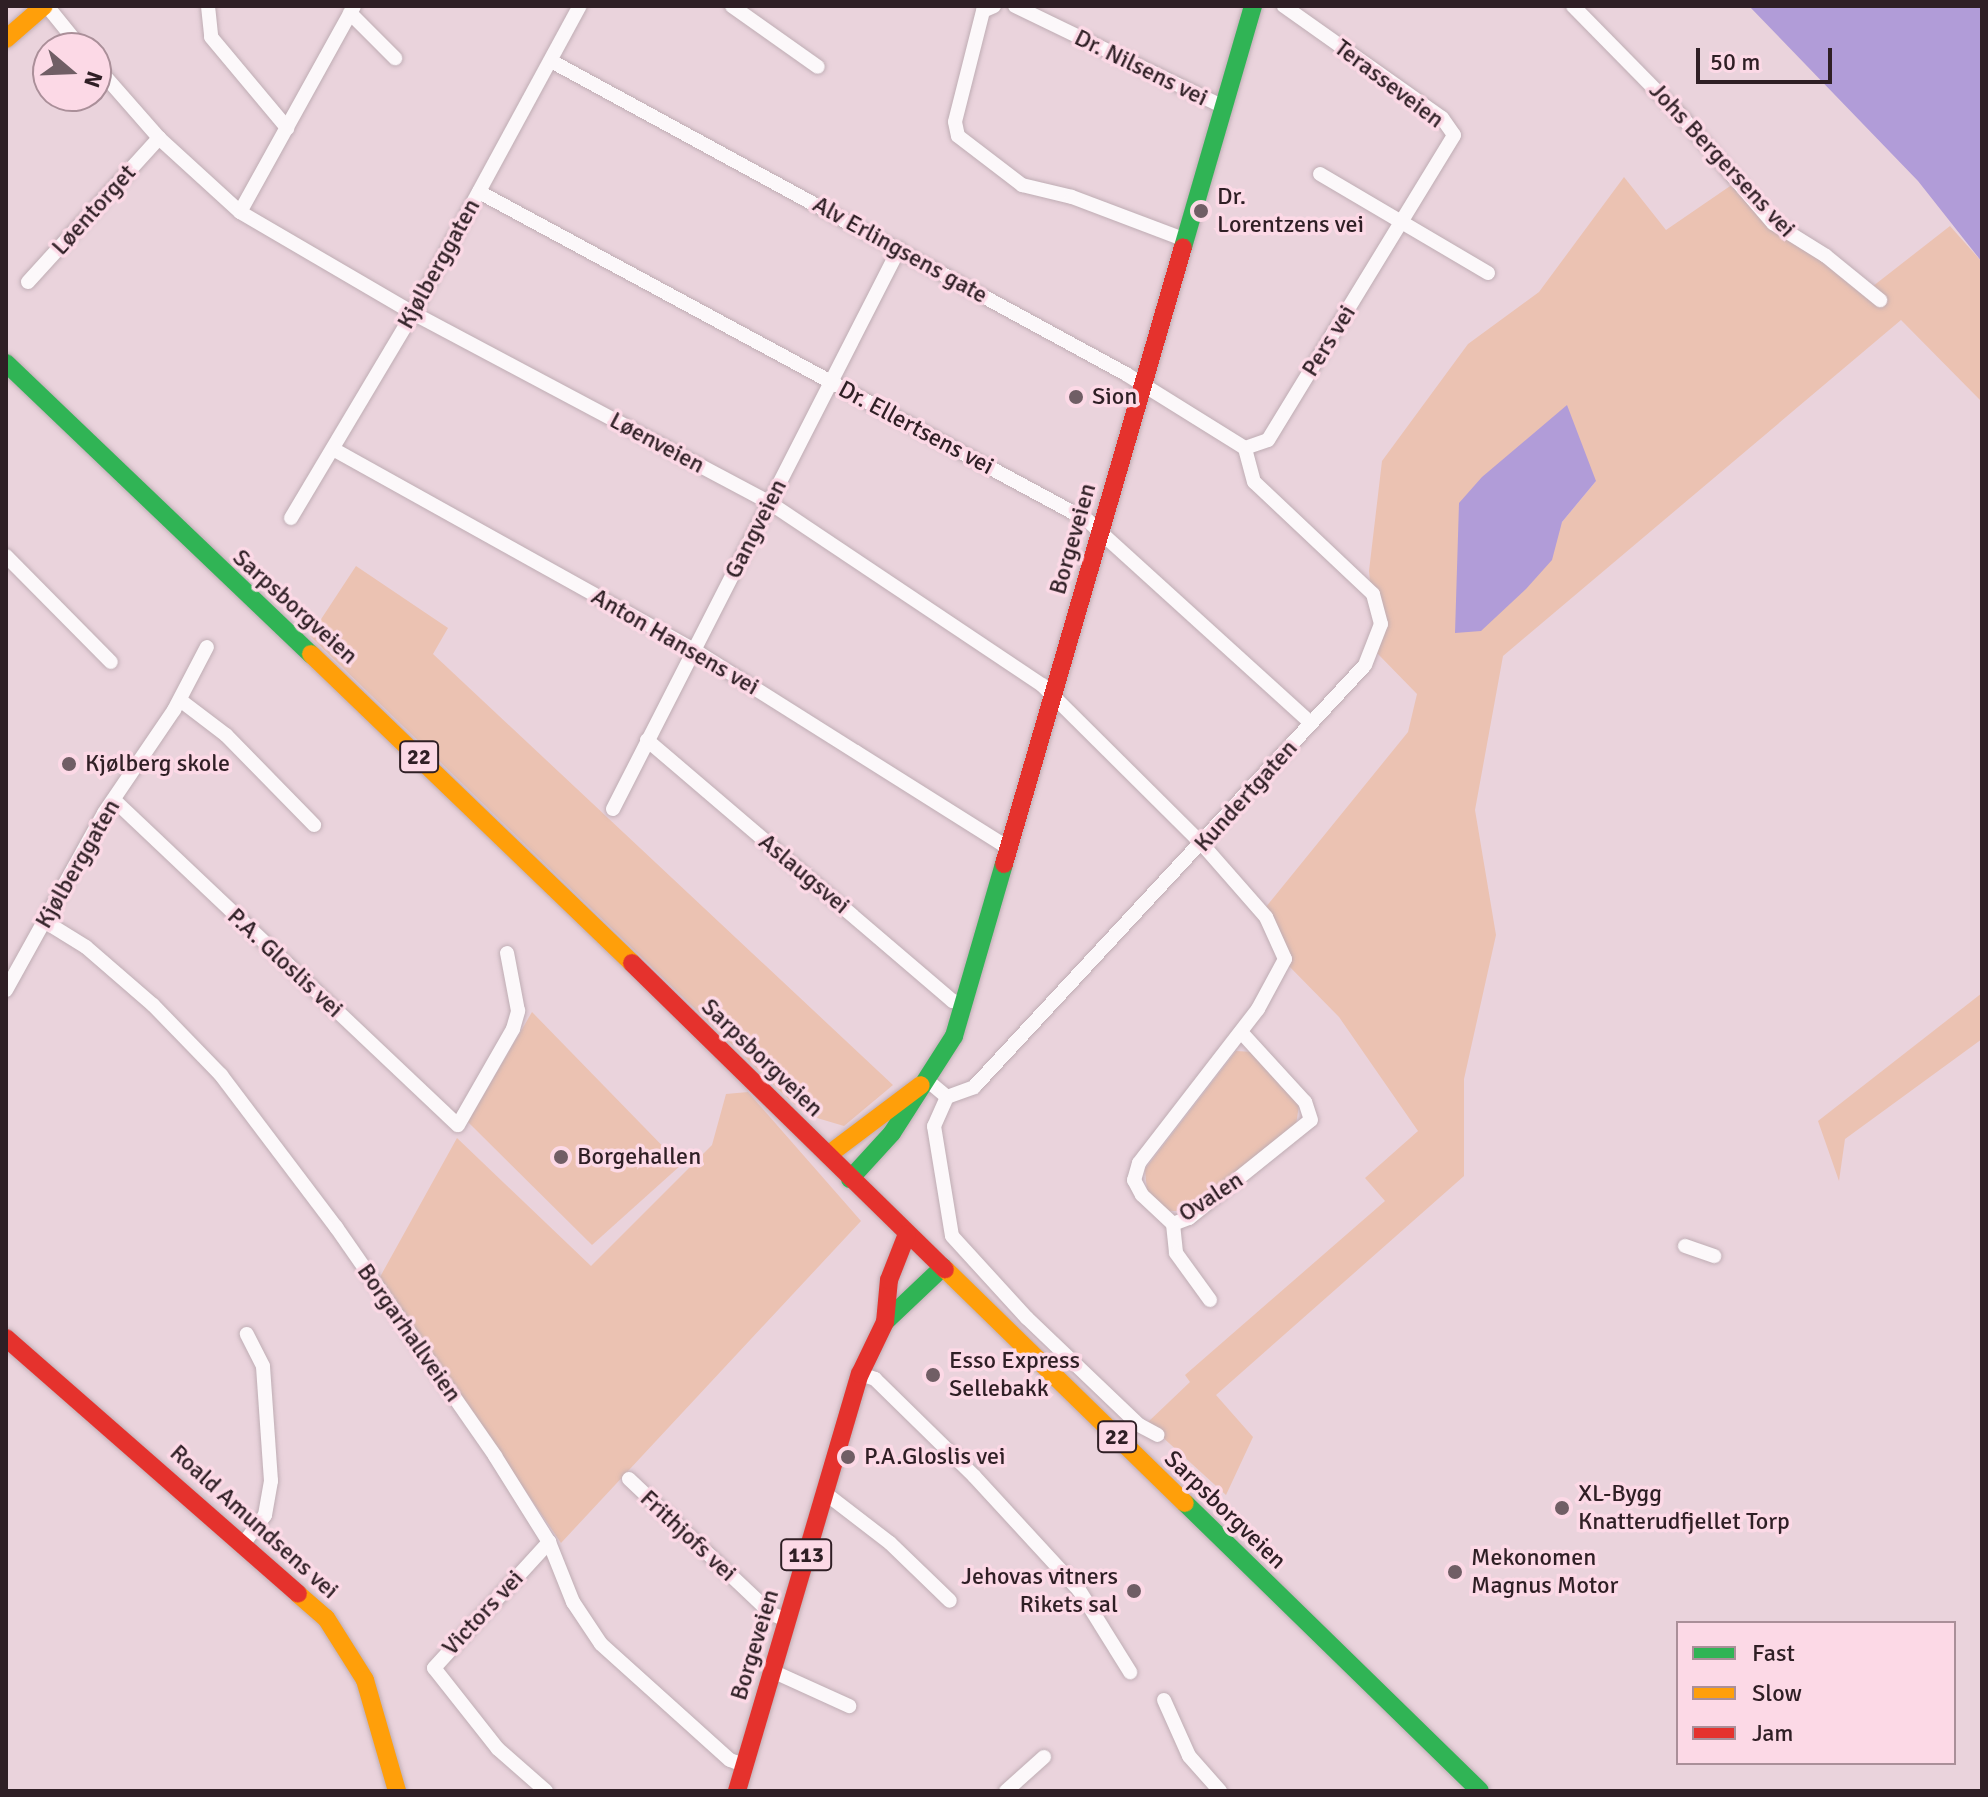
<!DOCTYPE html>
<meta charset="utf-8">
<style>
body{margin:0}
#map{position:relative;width:1988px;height:1797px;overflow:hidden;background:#ead3dc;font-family:Signika,sans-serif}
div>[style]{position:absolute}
.green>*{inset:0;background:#ebc2b2}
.water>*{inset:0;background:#b19cd8}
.roads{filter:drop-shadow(0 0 2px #bfadb4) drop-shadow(0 0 2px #bfadb4)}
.street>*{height:14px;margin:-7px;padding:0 7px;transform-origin:7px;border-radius:7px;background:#fcf8fa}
.fast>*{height:18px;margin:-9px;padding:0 9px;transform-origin:9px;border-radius:9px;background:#30b455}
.slow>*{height:18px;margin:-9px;padding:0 9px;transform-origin:9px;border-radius:9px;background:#ff9f0a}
.jam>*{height:18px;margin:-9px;padding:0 9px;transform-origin:9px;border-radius:9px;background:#e5322d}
.dots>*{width:22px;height:22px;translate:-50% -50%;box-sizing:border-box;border:4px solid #fcd9e6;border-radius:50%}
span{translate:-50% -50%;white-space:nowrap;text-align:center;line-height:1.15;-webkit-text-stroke:7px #fcd9e6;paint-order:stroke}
.shield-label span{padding:2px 6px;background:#fcd9e6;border:2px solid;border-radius:6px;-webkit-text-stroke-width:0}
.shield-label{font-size:22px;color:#2f1f25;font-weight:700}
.street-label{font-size:24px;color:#2f1f25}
.poi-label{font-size:24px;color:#2f1f25}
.left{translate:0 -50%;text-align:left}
.right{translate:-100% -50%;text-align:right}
.frame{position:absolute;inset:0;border:8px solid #2f1f25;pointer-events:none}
.legend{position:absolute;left:1676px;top:1621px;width:280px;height:144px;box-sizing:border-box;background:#fcd9e6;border:2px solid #aa8f99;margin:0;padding:10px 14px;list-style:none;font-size:24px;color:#2f1f25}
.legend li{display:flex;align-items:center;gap:16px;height:40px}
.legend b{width:40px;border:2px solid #aa8f99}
.north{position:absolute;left:32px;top:32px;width:80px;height:80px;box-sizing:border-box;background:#fcd9e6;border:2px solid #aa8f99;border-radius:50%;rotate:109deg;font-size:22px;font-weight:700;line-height:32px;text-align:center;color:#2f1f25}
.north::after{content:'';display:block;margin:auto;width:28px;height:36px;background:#705e65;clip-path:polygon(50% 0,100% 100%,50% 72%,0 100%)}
.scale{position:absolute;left:1696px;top:48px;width:136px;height:36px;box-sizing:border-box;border:4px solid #2f1f25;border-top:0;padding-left:10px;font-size:24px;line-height:28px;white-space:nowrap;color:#2f1f25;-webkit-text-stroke:6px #fcd9e6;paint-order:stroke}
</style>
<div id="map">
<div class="green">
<i style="clip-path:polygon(evenodd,1624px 177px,1666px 230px,1736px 182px,1773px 223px,1868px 290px,1950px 226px,1982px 262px,1982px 402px,1901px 320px,1503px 656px,1475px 810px,1496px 935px,1464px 1079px,1464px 1176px,1216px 1395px,1253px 1437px,1226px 1495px,1147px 1423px,1190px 1382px,1185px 1375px,1385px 1201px,1365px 1178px,1418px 1131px,1339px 1017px,1286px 963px,1261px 913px,1408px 732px,1417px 694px,1377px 653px,1369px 571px,1382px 461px,1468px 344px,1539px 292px,1624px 177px,1596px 481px,1562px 522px,1456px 632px,1458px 565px,1596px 481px)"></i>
<i style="clip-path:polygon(356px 566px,448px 628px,433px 654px,893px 1085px,844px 1126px,807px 1115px,785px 1096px,310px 636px)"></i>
<i style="clip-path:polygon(1982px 993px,1982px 1039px,1845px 1139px,1839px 1181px,1818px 1121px)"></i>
<i style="clip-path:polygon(532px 1012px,681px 1165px,592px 1245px,468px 1122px)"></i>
<i style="clip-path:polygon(1236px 1051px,1253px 1052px,1299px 1105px,1296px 1125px,1187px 1211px,1167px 1211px,1147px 1191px,1145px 1169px)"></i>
<i style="clip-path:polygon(748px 1092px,861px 1221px,561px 1543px,380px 1277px,457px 1138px,591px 1266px,712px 1145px,726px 1094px)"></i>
</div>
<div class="water">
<i style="clip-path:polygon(1749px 6px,1982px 6px,1982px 262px,1918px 181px)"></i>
<i style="clip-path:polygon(1567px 405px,1596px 481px,1562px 522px,1552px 560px,1526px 589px,1481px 631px,1455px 633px,1459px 503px,1482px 477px)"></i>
</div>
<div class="roads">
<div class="street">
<i style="left:47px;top:6px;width:54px;rotate:51deg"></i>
<i style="left:208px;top:6px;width:31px;rotate:84deg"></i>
<i style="left:211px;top:37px;width:119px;rotate:50.1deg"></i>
<i style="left:732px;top:6px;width:105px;rotate:35.3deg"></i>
<i style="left:994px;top:6px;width:12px;rotate:156deg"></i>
<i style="left:983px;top:11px;width:114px;rotate:104.2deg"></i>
<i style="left:955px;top:122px;width:14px;rotate:78deg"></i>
<i style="left:958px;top:136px;width:81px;rotate:37.4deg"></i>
<i style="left:1022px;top:185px;width:51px;rotate:13.5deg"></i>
<i style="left:1072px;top:197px;width:122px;rotate:20.7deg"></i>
<i style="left:1015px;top:6px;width:232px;rotate:25.8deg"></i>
<i style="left:1573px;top:6px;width:156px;rotate:45.5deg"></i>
<i style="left:1682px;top:117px;width:140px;rotate:49.4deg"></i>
<i style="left:1773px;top:223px;width:62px;rotate:31.9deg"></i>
<i style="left:1826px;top:256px;width:70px;rotate:39.2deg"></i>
<i style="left:350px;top:13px;width:64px;rotate:45deg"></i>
<i style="left:551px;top:61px;width:655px;rotate:28.56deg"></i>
<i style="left:1126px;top:374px;width:140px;rotate:31.9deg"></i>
<i style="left:96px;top:66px;width:96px;rotate:48.8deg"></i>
<i style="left:159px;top:138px;width:110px;rotate:42.4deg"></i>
<i style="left:240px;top:212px;width:200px;rotate:30.3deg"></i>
<i style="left:413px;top:313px;width:404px;rotate:28deg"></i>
<i style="left:770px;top:503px;width:327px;rotate:33.8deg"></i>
<i style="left:1042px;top:685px;width:226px;rotate:44.8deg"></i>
<i style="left:1202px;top:844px;width:97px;rotate:48.8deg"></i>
<i style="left:1266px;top:917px;width:46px;rotate:65.7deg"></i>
<i style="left:1285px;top:959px;width:57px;rotate:118.4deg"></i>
<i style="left:1258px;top:1009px;width:195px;rotate:127.7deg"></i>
<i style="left:1139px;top:1163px;width:18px;rotate:106deg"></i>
<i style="left:1134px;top:1180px;width:17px;rotate:62deg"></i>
<i style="left:1142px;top:1195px;width:42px;rotate:43.1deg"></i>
<i style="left:1173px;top:1224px;width:17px;rotate:-21deg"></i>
<i style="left:1189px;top:1218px;width:156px;rotate:-38.8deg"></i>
<i style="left:1311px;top:1120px;width:19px;rotate:-108deg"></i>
<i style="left:1305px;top:1102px;width:95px;rotate:-132.4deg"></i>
<i style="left:1320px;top:174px;width:195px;rotate:30.5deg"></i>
<i style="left:479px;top:192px;width:691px;rotate:28.35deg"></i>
<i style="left:1087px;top:520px;width:302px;rotate:42.2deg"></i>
<i style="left:240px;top:212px;width:235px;rotate:-61deg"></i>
<i style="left:28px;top:282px;width:195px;rotate:-47.7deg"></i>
<i style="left:1245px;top:448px;width:24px;rotate:-19deg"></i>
<i style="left:1268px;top:440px;width:357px;rotate:-58.6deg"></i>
<i style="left:1454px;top:135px;width:21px;rotate:-125deg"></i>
<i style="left:1442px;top:118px;width:194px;rotate:-144.7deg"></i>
<i style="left:333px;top:449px;width:413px;rotate:29.1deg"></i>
<i style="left:694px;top:650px;width:372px;rotate:32.2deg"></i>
<i style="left:291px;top:518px;width:239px;rotate:-59.2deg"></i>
<i style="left:413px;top:313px;width:349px;rotate:-61.5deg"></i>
<i style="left:6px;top:556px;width:149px;rotate:45.3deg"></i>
<i style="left:180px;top:700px;width:58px;rotate:37.3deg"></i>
<i style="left:226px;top:735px;width:126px;rotate:45.6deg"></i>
<i style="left:647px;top:740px;width:402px;rotate:40.5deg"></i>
<i style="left:953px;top:1001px;width:11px;rotate:15deg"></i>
<i style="left:114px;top:800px;width:473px;rotate:43.4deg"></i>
<i style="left:458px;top:1125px;width:111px;rotate:-60.2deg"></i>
<i style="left:513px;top:1029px;width:19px;rotate:-74deg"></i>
<i style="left:518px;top:1011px;width:59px;rotate:-100.7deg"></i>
<i style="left:613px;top:809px;width:629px;rotate:-62.95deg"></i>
<i style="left:44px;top:921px;width:49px;rotate:31.8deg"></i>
<i style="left:86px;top:947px;width:89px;rotate:40.9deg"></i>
<i style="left:153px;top:1005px;width:98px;rotate:45.8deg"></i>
<i style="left:221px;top:1075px;width:191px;rotate:52.9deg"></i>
<i style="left:336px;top:1227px;width:279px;rotate:55.2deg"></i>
<i style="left:495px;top:1456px;width:102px;rotate:57.9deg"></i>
<i style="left:549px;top:1542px;width:65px;rotate:68.2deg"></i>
<i style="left:573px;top:1602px;width:50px;rotate:56.3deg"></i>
<i style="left:601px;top:1644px;width:173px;rotate:42deg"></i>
<i style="left:730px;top:1760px;width:15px;rotate:20deg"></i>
<i style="left:6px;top:990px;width:202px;rotate:-61deg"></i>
<i style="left:104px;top:813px;width:125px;rotate:-55.8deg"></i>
<i style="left:174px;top:710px;width:71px;rotate:-62.4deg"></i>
<i style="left:928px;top:1081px;width:25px;rotate:40deg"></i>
<i style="left:947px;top:1097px;width:29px;rotate:-20deg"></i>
<i style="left:974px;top:1087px;width:575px;rotate:-47.18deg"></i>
<i style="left:1365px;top:665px;width:44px;rotate:-68.7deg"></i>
<i style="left:1381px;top:624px;width:31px;rotate:-105deg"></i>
<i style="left:1373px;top:594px;width:163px;rotate:-136.7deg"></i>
<i style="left:1254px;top:482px;width:35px;rotate:-105deg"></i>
<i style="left:947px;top:1097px;width:32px;rotate:114deg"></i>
<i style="left:934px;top:1126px;width:111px;rotate:80.7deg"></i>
<i style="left:952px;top:1236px;width:111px;rotate:47.6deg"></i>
<i style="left:1027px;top:1318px;width:155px;rotate:43.7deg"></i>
<i style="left:1139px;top:1425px;width:21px;rotate:28deg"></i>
<i style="left:1173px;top:1224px;width:29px;rotate:84deg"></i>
<i style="left:1176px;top:1253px;width:58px;rotate:54.1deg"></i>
<i style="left:1685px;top:1246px;width:31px;rotate:19deg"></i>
<i style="left:860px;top:1374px;width:16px;rotate:18deg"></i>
<i style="left:875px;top:1379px;width:139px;rotate:44.4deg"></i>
<i style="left:974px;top:1476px;width:155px;rotate:47.4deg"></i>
<i style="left:1079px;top:1590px;width:97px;rotate:58.1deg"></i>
<i style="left:629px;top:1479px;width:197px;rotate:43.4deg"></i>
<i style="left:772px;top:1614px;width:16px;rotate:22deg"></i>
<i style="left:825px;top:1493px;width:82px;rotate:37.6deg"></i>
<i style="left:890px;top:1543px;width:83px;rotate:44deg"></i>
<i style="left:244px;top:1543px;width:35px;rotate:-53deg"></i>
<i style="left:265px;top:1515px;width:35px;rotate:-80deg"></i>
<i style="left:271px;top:1481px;width:115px;rotate:-94deg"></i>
<i style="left:263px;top:1366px;width:36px;rotate:-117deg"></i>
<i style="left:772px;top:1671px;width:85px;rotate:24.4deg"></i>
<i style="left:1164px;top:1700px;width:61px;rotate:65.9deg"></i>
<i style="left:1189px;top:1756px;width:47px;rotate:48.5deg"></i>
<i style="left:546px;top:1791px;width:64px;rotate:-138.8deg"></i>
<i style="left:498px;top:1749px;width:103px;rotate:-128.3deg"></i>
<i style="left:434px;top:1668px;width:171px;rotate:-47.6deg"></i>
<i style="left:1006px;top:1791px;width:51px;rotate:-41.8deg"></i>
</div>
<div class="fast">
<i style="left:1183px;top:247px;width:251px;rotate:-73.8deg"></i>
<i style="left:6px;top:363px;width:422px;rotate:43.7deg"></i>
<i style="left:850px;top:1179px;width:62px;rotate:-47.6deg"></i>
<i style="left:892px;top:1133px;width:115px;rotate:-57.4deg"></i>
<i style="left:954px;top:1036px;width:179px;rotate:-73.8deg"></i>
<i style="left:885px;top:1322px;width:80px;rotate:-43.5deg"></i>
<i style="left:1185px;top:1503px;width:412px;rotate:44.3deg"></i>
</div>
<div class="slow">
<i style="left:6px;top:39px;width:50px;rotate:-41deg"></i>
<i style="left:311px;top:654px;width:446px;rotate:43.9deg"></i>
<i style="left:828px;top:1155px;width:116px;rotate:-37deg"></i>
<i style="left:945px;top:1269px;width:335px;rotate:44.3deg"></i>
<i style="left:298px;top:1594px;width:37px;rotate:41deg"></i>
<i style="left:326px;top:1618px;width:73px;rotate:57.8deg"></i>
<i style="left:365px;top:1680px;width:116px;rotate:73.9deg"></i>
</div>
<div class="jam">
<i style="left:1004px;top:864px;width:642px;rotate:-73.82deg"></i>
<i style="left:632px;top:963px;width:438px;rotate:44.4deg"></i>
<i style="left:6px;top:1338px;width:388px;rotate:41.2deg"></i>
<i style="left:737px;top:1791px;width:435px;rotate:-73.6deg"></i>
<i style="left:860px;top:1374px;width:58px;rotate:-64.3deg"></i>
<i style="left:885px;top:1322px;width:42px;rotate:-84.6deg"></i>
<i style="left:889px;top:1280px;width:49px;rotate:-68.6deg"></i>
</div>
</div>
<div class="dots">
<i style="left:1201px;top:211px;background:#705e65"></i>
<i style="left:1076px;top:397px;background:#705e65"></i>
<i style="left:69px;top:764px;background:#705e65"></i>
<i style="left:561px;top:1157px;background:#705e65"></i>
<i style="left:933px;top:1375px;background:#705e65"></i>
<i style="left:848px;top:1457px;background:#705e65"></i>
<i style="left:1562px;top:1508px;background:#705e65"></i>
<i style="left:1455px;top:1572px;background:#705e65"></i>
<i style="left:1134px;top:1591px;background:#705e65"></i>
</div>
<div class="shield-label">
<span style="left:419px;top:757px">22</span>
<span style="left:1117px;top:1437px">22</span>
<span style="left:806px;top:1555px">113</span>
</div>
<div class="street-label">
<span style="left:1141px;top:68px;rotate:26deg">Dr. Nilsens vei</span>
<span style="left:1389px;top:84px;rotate:37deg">Terasseveien</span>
<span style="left:1722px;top:160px;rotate:47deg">Johs Bergersens vei</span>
<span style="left:94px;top:210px;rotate:-48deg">Løentorget</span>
<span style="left:900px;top:250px;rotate:29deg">Alv Erlingsens gate</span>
<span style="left:439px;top:264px;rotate:-61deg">Kjølberggaten</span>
<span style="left:1329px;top:341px;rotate:-58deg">Pers vei</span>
<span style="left:916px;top:428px;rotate:28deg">Dr. Ellertsens vei</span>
<span style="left:657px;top:443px;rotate:28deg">Løenveien</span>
<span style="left:756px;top:529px;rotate:-63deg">Gangveien</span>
<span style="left:1073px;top:539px;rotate:-74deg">Borgeveien</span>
<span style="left:295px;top:607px;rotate:42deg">Sarpsborgveien</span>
<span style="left:675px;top:642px;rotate:30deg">Anton Hansens vei</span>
<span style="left:1246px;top:796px;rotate:-48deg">Kundertgaten</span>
<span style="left:78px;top:864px;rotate:-60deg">Kjølberggaten</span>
<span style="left:804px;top:874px;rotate:40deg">Aslaugsvei</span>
<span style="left:285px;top:963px;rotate:43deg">P.A. Gloslis vei</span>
<span style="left:762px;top:1058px;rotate:44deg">Sarpsborgveien</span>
<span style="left:1211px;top:1197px;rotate:-33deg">Ovalen</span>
<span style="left:409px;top:1333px;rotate:55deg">Borgarhallveien</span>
<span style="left:1225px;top:1510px;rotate:44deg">Sarpsborgveien</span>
<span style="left:254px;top:1522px;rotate:42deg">Roald Amundsens vei</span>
<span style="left:688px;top:1536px;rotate:43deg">Frithjofs vei</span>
<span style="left:483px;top:1613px;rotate:-47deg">Victors vei</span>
<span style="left:755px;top:1645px;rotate:-73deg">Borgeveien</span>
</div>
<div class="poi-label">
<span class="left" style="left:1217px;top:211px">Dr.<br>Lorentzens vei</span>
<span class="left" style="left:1092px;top:397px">Sion</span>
<span class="left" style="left:85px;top:764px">Kjølberg skole</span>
<span class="left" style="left:577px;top:1157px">Borgehallen</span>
<span class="left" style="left:949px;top:1375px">Esso Express<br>Sellebakk</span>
<span class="left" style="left:864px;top:1457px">P.A.Gloslis vei</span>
<span class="left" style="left:1578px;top:1508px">XL-Bygg<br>Knatterudfjellet Torp</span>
<span class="left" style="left:1471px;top:1572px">Mekonomen<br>Magnus Motor</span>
<span class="right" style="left:1118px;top:1591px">Jehovas vitners<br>Rikets sal</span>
</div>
<div class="frame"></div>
<ul class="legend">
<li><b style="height:10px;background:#30b455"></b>Fast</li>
<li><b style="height:10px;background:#ff9f0a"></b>Slow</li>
<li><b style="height:10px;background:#e5322d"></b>Jam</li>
</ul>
<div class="north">N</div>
<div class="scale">50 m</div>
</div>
